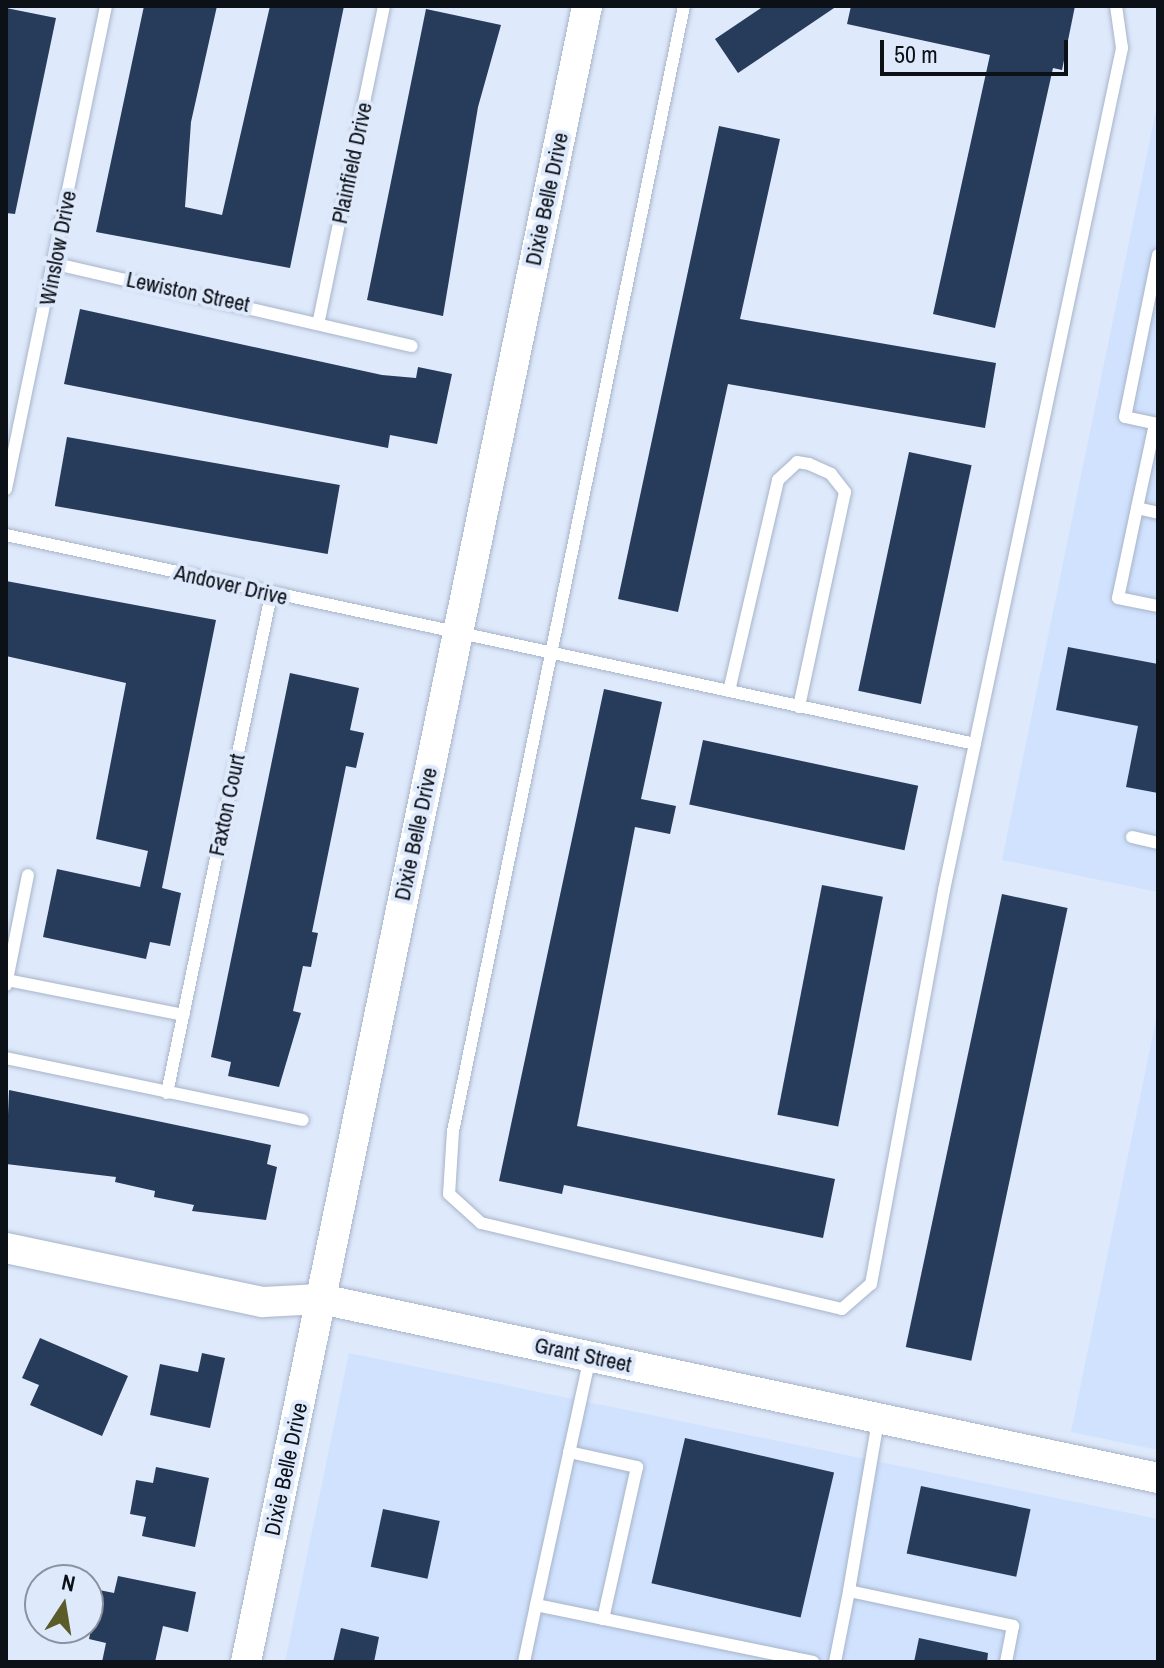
<!DOCTYPE html>
<style>
body{margin:0}
#map{position:relative;width:1164px;height:1668px;overflow:hidden;background:#dee9fb;font-family:"Archivo Narrow",sans-serif}
div>[style]{position:absolute}
.built>*{inset:0;background:#d0e2fe}
.building>*{inset:0;background:#273b5b;transform-origin:0 0}
.roads{filter:drop-shadow(0 0 2px #a7b4c9) drop-shadow(0 0 2px #a7b4c9)}
.service>*{height:12px;margin:-6px;padding:0 6px;transform-origin:6px;border-radius:6px;background:#fff}
.tertiary>*{height:30px;margin:-15px;padding:0 15px;transform-origin:15px;border-radius:15px;background:#fff}
span{translate:-50% -50%;white-space:nowrap;text-align:center;line-height:1.15;-webkit-text-stroke:8px #dee9fb;paint-order:stroke}
.street-label{font-size:22px;color:#0c1017}
.frame{position:absolute;inset:0;border:8px solid #0c1017;pointer-events:none}
.north{position:absolute;left:24px;top:1564px;width:80px;height:80px;box-sizing:border-box;background:#dee9fb;border:2px solid #8a92a0;border-radius:50%;rotate:12deg;font-size:22px;font-weight:700;line-height:32px;text-align:center;color:#0c1017}
.north::after{content:'';display:block;margin:auto;width:28px;height:36px;background:#5b5c29;clip-path:polygon(50% 0,100% 100%,50% 72%,0 100%)}
.scale{position:absolute;left:880px;top:40px;width:188px;height:36px;box-sizing:border-box;border:4px solid #0c1017;border-top:0;padding-left:10px;font-size:24px;line-height:28px;white-space:nowrap;color:#0c1017;-webkit-text-stroke:6px #dee9fb;paint-order:stroke}
</style>
<div id="map">
<div class="built">
<i style="clip-path:polygon(1158px 101px,1158px 892px,1002px 860px)"></i>
<i style="clip-path:polygon(1158px 1010px,1158px 1450px,1071px 1432px)"></i>
<i style="clip-path:polygon(349px 1353px,1158px 1519px,1158px 1662px,285px 1662px)"></i>
</div>
<div class="building">
<i style="clip-path:polygon(144px 6px,217px 6px,191px 122px,185px 207px,222px 215px,270px 6px,344px 6px,290px 268px,96px 232px)"></i>
<i style="clip-path:polygon(764px 6px,837px 6px,738px 73px,715px 39px)"></i>
<i style="clip-path:polygon(851px 6px,1075px 6px,1062px 70px,1053px 68px,995px 328px,933px 314px,990px 55px,847px 24px)"></i>
<i style="clip-path:polygon(6px 8px,56px 18px,15px 214px,6px 213px)"></i>
<i style="clip-path:polygon(426px 9px,501px 25px,478px 107px,443px 316px,367px 300px)"></i>
<i style="clip-path:polygon(719px 126px,780px 139px,740px 319px,996px 363px,985px 428px,728px 384px,678px 612px,618px 599px)"></i>
<i style="clip-path:polygon(80px 309px,382px 375px,416px 378px,418px 367px,452px 374px,437px 444px,390px 435px,388px 448px,64px 384px)"></i>
<i style="left:67px;top:437px;width:277px;height:70px;rotate:10deg"></i>
<i style="left:909px;top:452px;width:64px;height:244px;rotate:12deg"></i>
<i style="clip-path:polygon(6px 581px,216px 620px,162px 888px,181px 893px,170px 946px,150px 942px,146px 959px,43px 937px,57px 869px,140px 887px,148px 851px,96px 839px,126px 683px,6px 656px)"></i>
<i style="clip-path:polygon(1068px 647px,1158px 664px,1158px 793px,1126px 787px,1138px 726px,1056px 710px)"></i>
<i style="clip-path:polygon(290px 673px,359px 688px,350px 730px,364px 733px,356px 768px,346px 766px,312px 932px,318px 933px,311px 967px,303px 966px,293px 1011px,301px 1013px,279px 1087px,228px 1076px,231px 1062px,211px 1057px)"></i>
<i style="clip-path:polygon(604px 689px,662px 702px,641px 799px,676px 806px,670px 834px,635px 827px,577px 1126px,835px 1179px,823px 1238px,564px 1185px,562px 1194px,499px 1181px)"></i>
<i style="left:703px;top:740px;width:220px;height:66px;rotate:12deg"></i>
<i style="left:822px;top:885px;width:62px;height:234px;rotate:11deg"></i>
<i style="left:1002px;top:894px;width:67px;height:463px;rotate:12deg"></i>
<i style="clip-path:polygon(9px 1090px,271px 1145px,267px 1164px,277px 1167px,266px 1220px,192px 1211px,194px 1205px,154px 1197px,155px 1191px,115px 1182px,116px 1177px,6px 1164px)"></i>
<i style="clip-path:polygon(40px 1338px,128px 1376px,102px 1436px,30px 1405px,39px 1385px,22px 1378px)"></i>
<i style="clip-path:polygon(202px 1353px,225px 1358px,210px 1428px,150px 1415px,160px 1364px,198px 1372px)"></i>
<i style="left:685px;top:1438px;width:153px;height:149px;rotate:13deg"></i>
<i style="clip-path:polygon(156px 1467px,209px 1478px,195px 1547px,142px 1536px,146px 1517px,130px 1514px,136px 1480px,153px 1483px)"></i>
<i style="left:921px;top:1486px;width:112px;height:69px;rotate:12deg"></i>
<i style="left:383px;top:1509px;width:58px;height:59px;rotate:12deg"></i>
<i style="clip-path:polygon(118px 1576px,196px 1592px,188px 1632px,163px 1626px,155px 1662px,102px 1662px,106px 1643px,89px 1639px,99px 1590px,114px 1593px)"></i>
<i style="clip-path:polygon(341px 1628px,379px 1637px,374px 1662px,333px 1662px)"></i>
<i style="clip-path:polygon(919px 1638px,988px 1653px,987px 1662px,914px 1662px)"></i>
</div>
<div class="roads">
<div class="service">
<i style="left:684px;top:6px;width:1148px;rotate:101.6deg"></i>
<i style="left:453px;top:1131px;width:63px;rotate:93.6deg"></i>
<i style="left:449px;top:1194px;width:43px;rotate:42.2deg"></i>
<i style="left:481px;top:1223px;width:371px;rotate:13.4deg"></i>
<i style="left:842px;top:1309px;width:38px;rotate:-41deg"></i>
<i style="left:871px;top:1284px;width:401px;rotate:-79.5deg"></i>
<i style="left:944px;top:890px;width:861px;rotate:-78.06deg"></i>
<i style="left:1122px;top:48px;width:42px;rotate:-98.1deg"></i>
<i style="left:1158px;top:255px;width:165px;rotate:101.5deg"></i>
<i style="left:1125px;top:417px;width:34px;rotate:12deg"></i>
<i style="left:56px;top:264px;width:365px;rotate:13deg"></i>
<i style="left:319px;top:320px;width:321px;rotate:-78.3deg"></i>
<i style="left:1155px;top:424px;width:86px;rotate:102.1deg"></i>
<i style="left:1137px;top:508px;width:22px;rotate:13deg"></i>
<i style="left:6px;top:489px;width:493px;rotate:-78.3deg"></i>
<i style="left:1137px;top:508px;width:92px;rotate:101.9deg"></i>
<i style="left:1118px;top:598px;width:41px;rotate:11.3deg"></i>
<i style="left:6px;top:535px;width:991px;rotate:12.17deg"></i>
<i style="left:729px;top:691px;width:217px;rotate:-76.9deg"></i>
<i style="left:778px;top:480px;width:26px;rotate:-43deg"></i>
<i style="left:797px;top:462px;width:12px;rotate:9deg"></i>
<i style="left:809px;top:464px;width:24px;rotate:24deg"></i>
<i style="left:831px;top:474px;width:23px;rotate:52deg"></i>
<i style="left:845px;top:492px;width:220px;rotate:102.1deg"></i>
<i style="left:1132px;top:837px;width:27px;rotate:13deg"></i>
<i style="left:7px;top:980px;width:180px;rotate:11.2deg"></i>
<i style="left:6px;top:985px;width:112px;rotate:-78.7deg"></i>
<i style="left:6px;top:1058px;width:303px;rotate:11.8deg"></i>
<i style="left:167px;top:1093px;width:509px;rotate:-78.2deg"></i>
<i style="left:590px;top:1357px;width:254px;rotate:102.3deg"></i>
<i style="left:536px;top:1605px;width:283px;rotate:11.6deg"></i>
<i style="left:878px;top:1421px;width:172px;rotate:99.7deg"></i>
<i style="left:849px;top:1591px;width:168px;rotate:12deg"></i>
<i style="left:1013px;top:1626px;width:37px;rotate:101deg"></i>
<i style="left:569px;top:1452px;width:70px;rotate:12.4deg"></i>
<i style="left:637px;top:1467px;width:156px;rotate:102.6deg"></i>
<i style="left:524px;top:1662px;width:58px;rotate:-78.1deg"></i>
<i style="left:835px;top:1662px;width:72px;rotate:-78.8deg"></i>
</div>
<div class="tertiary">
<i style="left:6px;top:1248px;width:263px;rotate:11.9deg"></i>
<i style="left:263px;top:1302px;width:58px;rotate:-3deg"></i>
<i style="left:321px;top:1299px;width:856px;rotate:12.07deg"></i>
<i style="left:246px;top:1662px;width:1691px;rotate:-78.36deg"></i>
</div>
</div>
<div class="street-label">
<span style="left:352px;top:163px;rotate:-78deg">Plainfield Drive</span>
<span style="left:547px;top:199px;rotate:-78deg">Dixie Belle Drive</span>
<span style="left:58px;top:248px;rotate:-79deg">Winslow Drive</span>
<span style="left:188px;top:292px;rotate:12deg">Lewiston Street</span>
<span style="left:231px;top:585px;rotate:13deg">Andover Drive</span>
<span style="left:227px;top:805px;rotate:-78deg">Faxton Court</span>
<span style="left:416px;top:834px;rotate:-78deg">Dixie Belle Drive</span>
<span style="left:583px;top:1355px;rotate:12deg">Grant Street</span>
<span style="left:286px;top:1469px;rotate:-78deg">Dixie Belle Drive</span>
</div>
<div class="frame"></div>
<div class="north">N</div>
<div class="scale">50 m</div>
</div>
